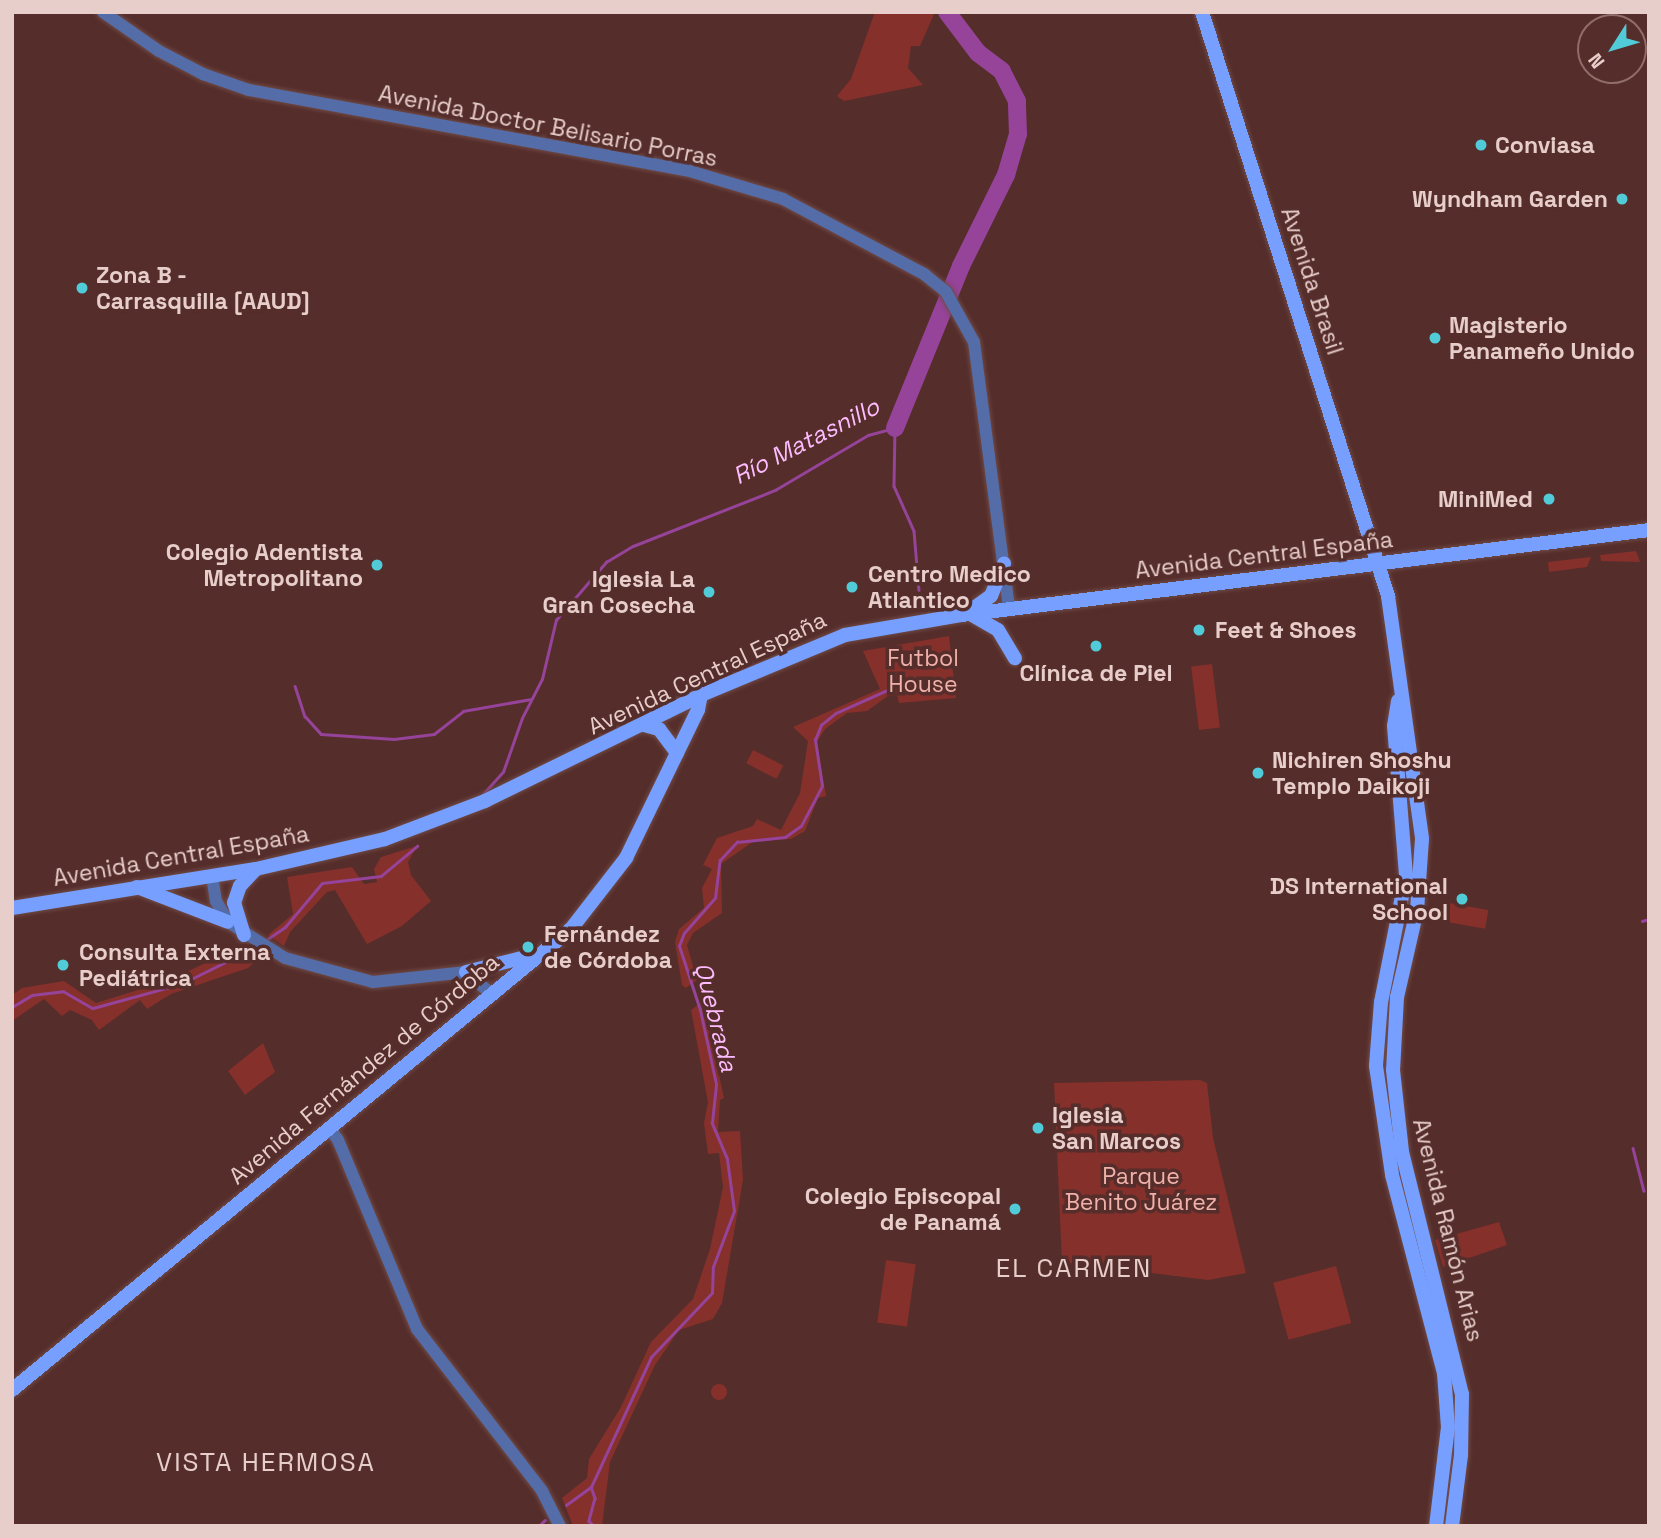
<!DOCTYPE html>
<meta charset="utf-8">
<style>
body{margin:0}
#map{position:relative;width:1661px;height:1538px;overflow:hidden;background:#552d2a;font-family:"Space Grotesk",sans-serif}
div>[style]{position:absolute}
.green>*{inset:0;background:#86302c;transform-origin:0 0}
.round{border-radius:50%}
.stream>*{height:2.5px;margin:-1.25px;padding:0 1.25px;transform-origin:1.25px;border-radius:1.25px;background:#96439a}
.river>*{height:18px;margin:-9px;padding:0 9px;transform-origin:9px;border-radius:9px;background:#96439a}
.roads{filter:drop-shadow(0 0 2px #6f4a47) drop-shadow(0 0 2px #6f4a47)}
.minor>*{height:12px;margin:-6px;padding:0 6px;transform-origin:6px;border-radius:6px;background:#546da8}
.major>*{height:14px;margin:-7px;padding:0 7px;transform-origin:7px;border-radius:7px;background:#779fff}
.dots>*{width:19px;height:19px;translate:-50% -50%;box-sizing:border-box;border:4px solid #552d2a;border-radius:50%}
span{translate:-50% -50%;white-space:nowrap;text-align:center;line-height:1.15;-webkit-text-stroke:7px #552d2a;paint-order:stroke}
.street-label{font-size:23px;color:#e8cecb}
.poi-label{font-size:23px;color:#e8cecb;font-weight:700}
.left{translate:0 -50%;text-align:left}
.right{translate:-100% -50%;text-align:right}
.park-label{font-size:23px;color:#f0b1aa}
.water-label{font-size:24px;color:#fdbcfe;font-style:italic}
.quarter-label{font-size:26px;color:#e8cecb;letter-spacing:2px}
.frame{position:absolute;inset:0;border:14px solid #e8cecb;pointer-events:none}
.north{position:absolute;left:1577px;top:14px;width:70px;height:70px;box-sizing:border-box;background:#552d2a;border:2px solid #906d6a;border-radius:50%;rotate:233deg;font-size:19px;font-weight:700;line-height:28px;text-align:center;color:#e8cecb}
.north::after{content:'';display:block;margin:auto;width:24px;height:32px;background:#52cbd9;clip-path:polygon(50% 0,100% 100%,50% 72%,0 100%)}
</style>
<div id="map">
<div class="green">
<i style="clip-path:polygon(875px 12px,935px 12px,920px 46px,911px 46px,908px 68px,923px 85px,844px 101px,837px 96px,851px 79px)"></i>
<i style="clip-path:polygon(1636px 551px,1640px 562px,1601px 561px,1600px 555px)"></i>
<i style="clip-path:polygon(1591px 557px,1587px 567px,1549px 572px,1548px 562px)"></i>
<i style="clip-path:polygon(949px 636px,956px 698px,899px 703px,897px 695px,888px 696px,867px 711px,847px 713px,825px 729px,817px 742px,826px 796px,818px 798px,805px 831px,791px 839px,754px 841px,721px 864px,722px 913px,693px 933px,687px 945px,697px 980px,686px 988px,682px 985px,675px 942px,679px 929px,704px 908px,702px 888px,712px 869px,703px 865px,717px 838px,753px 826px,757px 819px,781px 830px,800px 793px,808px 741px,793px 727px,880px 689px,863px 651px)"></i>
<i style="left:1212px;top:664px;width:64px;height:21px;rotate:83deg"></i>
<i style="left:753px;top:750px;width:34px;height:15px;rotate:27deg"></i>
<i style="clip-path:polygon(417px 846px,408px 862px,411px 875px,431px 901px,402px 926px,367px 944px,335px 890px,327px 892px,290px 932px,284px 946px,268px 935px,293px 914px,287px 877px,352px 867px,364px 884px,377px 882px,374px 869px,381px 857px)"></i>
<i style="left:1449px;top:903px;width:40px;height:19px;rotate:10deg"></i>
<i style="clip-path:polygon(243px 945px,260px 957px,248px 968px,171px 994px,147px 1009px,140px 1000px,99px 1030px,92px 1020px,70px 1010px,62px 1016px,44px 999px,12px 1021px,12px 995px,22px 988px,64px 981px,96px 1003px,170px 980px)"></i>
<i style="clip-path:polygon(703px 1001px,724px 1098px,720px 1100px,718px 1132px,740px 1131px,743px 1180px,722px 1303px,713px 1319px,679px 1330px,655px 1365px,610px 1462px,602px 1526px,573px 1526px,562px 1498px,587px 1478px,589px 1459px,621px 1407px,651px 1342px,693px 1299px,710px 1249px,723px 1187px,719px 1153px,708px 1154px,704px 1123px,708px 1102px,691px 1010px)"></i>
<i style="clip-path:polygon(263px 1043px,275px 1072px,245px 1095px,228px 1071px)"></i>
<i style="clip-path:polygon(1200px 1080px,1207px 1083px,1213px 1138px,1246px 1273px,1208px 1280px,1062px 1262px,1054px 1083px)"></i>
<i style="clip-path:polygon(1499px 1222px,1507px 1245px,1443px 1267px,1435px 1240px)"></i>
<i style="left:886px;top:1260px;width:30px;height:63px;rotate:8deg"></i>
<i style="left:1336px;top:1266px;width:59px;height:65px;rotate:75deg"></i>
<i class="round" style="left:711px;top:1384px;width:16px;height:16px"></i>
</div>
<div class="stream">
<i style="left:295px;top:686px;width:32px;rotate:72deg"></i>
<i style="left:305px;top:716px;width:24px;rotate:48deg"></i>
<i style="left:321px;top:734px;width:73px;rotate:3.9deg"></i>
<i style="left:394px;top:739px;width:40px;rotate:-7.1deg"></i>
<i style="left:434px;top:734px;width:37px;rotate:-38deg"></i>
<i style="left:463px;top:711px;width:69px;rotate:-10deg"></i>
<i style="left:483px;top:794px;width:30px;rotate:-48deg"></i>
<i style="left:503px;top:772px;width:57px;rotate:-70.6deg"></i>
<i style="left:522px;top:718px;width:44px;rotate:-62.9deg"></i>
<i style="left:542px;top:679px;width:61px;rotate:-76.7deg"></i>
<i style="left:556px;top:620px;width:77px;rotate:-49.2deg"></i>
<i style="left:606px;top:562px;width:31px;rotate:-31deg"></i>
<i style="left:633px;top:546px;width:153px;rotate:-21.5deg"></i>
<i style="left:775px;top:490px;width:108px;rotate:-30.6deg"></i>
<i style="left:868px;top:435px;width:28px;rotate:-15deg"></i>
<i style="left:895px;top:428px;width:58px;rotate:91deg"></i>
<i style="left:894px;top:486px;width:49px;rotate:66deg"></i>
<i style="left:914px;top:531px;width:59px;rotate:85.2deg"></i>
<i style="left:1642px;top:921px;width:7px;rotate:-16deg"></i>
<i style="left:266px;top:940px;width:23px;rotate:-34deg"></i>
<i style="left:285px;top:927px;width:57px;rotate:-49.9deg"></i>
<i style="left:322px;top:883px;width:59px;rotate:-6.8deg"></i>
<i style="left:381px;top:876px;width:47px;rotate:-39.8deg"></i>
<i style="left:12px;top:1007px;width:23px;rotate:-31deg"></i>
<i style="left:32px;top:995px;width:31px;rotate:-7deg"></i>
<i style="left:63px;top:991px;width:34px;rotate:30deg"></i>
<i style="left:93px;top:1008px;width:91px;rotate:-15.3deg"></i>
<i style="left:181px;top:984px;width:86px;rotate:-26.3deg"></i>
<i style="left:1633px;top:1148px;width:44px;rotate:75.7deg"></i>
<i style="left:591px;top:1487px;width:12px;rotate:70deg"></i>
<i style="left:595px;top:1498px;width:24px;rotate:105deg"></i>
<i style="left:589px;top:1521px;width:7px;rotate:45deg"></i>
<i style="left:566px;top:1505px;width:31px;rotate:-36deg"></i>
<i style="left:591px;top:1487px;width:143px;rotate:-65.2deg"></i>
<i style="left:651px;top:1357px;width:88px;rotate:-46.4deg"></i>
<i style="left:712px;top:1293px;width:26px;rotate:-88deg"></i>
<i style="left:713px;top:1267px;width:60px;rotate:-69.4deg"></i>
<i style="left:734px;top:1211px;width:52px;rotate:-97.7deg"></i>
<i style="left:727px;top:1159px;width:39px;rotate:-113deg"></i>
<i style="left:712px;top:1123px;width:39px;rotate:-84deg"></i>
<i style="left:716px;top:1084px;width:76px;rotate:-102.2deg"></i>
<i style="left:700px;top:1010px;width:67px;rotate:-108.2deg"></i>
<i style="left:679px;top:946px;width:14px;rotate:-69deg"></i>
<i style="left:684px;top:933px;width:47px;rotate:-48.5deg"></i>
<i style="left:715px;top:898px;width:38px;rotate:-83deg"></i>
<i style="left:720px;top:860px;width:25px;rotate:-47deg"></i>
<i style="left:737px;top:842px;width:48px;rotate:-5.9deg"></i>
<i style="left:785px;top:837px;width:19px;rotate:-35deg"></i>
<i style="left:801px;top:826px;width:45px;rotate:-62.3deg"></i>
<i style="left:822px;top:786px;width:47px;rotate:-98.7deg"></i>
<i style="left:815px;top:740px;width:16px;rotate:-68deg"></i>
<i style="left:821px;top:725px;width:19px;rotate:-39deg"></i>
<i style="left:836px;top:713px;width:61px;rotate:-24.1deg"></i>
<i style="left:539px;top:1526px;width:8px;rotate:-45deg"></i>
</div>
<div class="river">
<i style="left:895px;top:428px;width:175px;rotate:-67.8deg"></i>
<i style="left:961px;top:266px;width:102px;rotate:-63.7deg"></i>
<i style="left:1006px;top:175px;width:43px;rotate:-73.7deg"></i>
<i style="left:1018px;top:134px;width:33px;rotate:-92deg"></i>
<i style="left:1017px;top:101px;width:34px;rotate:-117deg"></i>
<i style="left:1002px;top:71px;width:30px;rotate:-143deg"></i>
<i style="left:978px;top:53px;width:51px;rotate:-127.1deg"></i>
</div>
<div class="roads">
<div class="minor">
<i style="left:103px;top:12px;width:68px;rotate:34.9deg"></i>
<i style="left:159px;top:51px;width:50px;rotate:27.6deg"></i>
<i style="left:203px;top:74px;width:49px;rotate:19.2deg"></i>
<i style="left:249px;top:90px;width:444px;rotate:10.4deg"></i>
<i style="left:686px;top:170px;width:101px;rotate:16.6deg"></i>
<i style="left:783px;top:199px;width:160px;rotate:28deg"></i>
<i style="left:924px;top:274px;width:28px;rotate:39deg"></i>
<i style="left:946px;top:292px;width:57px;rotate:60.8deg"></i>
<i style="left:974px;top:342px;width:269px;rotate:82.5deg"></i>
<i style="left:212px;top:876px;width:25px;rotate:81deg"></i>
<i style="left:216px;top:901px;width:24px;rotate:60deg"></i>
<i style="left:228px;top:922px;width:67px;rotate:32.3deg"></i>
<i style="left:285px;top:958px;width:91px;rotate:15.3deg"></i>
<i style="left:373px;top:982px;width:94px;rotate:-6.1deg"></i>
<i style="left:466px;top:972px;width:33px;rotate:41deg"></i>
<i style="left:329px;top:1128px;width:15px;rotate:53deg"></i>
<i style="left:338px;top:1140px;width:205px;rotate:67.3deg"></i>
<i style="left:417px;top:1329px;width:205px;rotate:52.3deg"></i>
<i style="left:542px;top:1491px;width:39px;rotate:63deg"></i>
</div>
<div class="major">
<i style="left:1202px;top:12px;width:613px;rotate:72.33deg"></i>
<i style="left:1388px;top:596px;width:245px;rotate:82deg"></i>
<i style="left:1422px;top:839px;width:71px;rotate:94deg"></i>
<i style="left:1417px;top:910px;width:89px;rotate:102.9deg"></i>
<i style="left:1397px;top:997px;width:73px;rotate:93.1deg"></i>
<i style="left:1393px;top:1070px;width:82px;rotate:83.7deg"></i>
<i style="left:1402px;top:1152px;width:249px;rotate:76.1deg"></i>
<i style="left:1462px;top:1394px;width:61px;rotate:90.9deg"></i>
<i style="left:1461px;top:1455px;width:72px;rotate:97.2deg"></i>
<i style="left:970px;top:611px;width:26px;rotate:-36deg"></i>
<i style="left:991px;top:596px;width:35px;rotate:-68deg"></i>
<i style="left:972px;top:615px;width:30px;rotate:30deg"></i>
<i style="left:998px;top:630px;width:33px;rotate:59deg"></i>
<i style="left:1398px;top:701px;width:25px;rotate:99deg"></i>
<i style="left:1394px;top:726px;width:150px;rotate:85.4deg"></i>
<i style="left:1406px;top:876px;width:128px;rotate:101.2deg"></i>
<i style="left:1381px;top:1002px;width:64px;rotate:94.5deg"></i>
<i style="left:1376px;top:1066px;width:110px;rotate:81.6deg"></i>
<i style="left:1392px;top:1175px;width:205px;rotate:75.3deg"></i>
<i style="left:1444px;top:1373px;width:54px;rotate:85.8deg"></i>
<i style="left:1448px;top:1427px;width:100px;rotate:96.9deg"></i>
<i style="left:644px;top:725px;width:16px;rotate:15deg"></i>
<i style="left:659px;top:729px;width:30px;rotate:53deg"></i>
<i style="left:137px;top:887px;width:97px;rotate:21deg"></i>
<i style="left:12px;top:908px;width:247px;rotate:-9.1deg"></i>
<i style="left:256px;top:869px;width:132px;rotate:-13.1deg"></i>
<i style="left:385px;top:839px;width:107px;rotate:-20.8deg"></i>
<i style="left:485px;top:801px;width:241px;rotate:-26.1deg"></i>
<i style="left:701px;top:695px;width:156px;rotate:-22.6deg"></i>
<i style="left:845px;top:635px;width:119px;rotate:-9.7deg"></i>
<i style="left:962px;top:615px;width:692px;rotate:-7.05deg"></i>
<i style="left:244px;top:935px;width:34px;rotate:-107deg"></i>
<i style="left:234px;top:903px;width:18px;rotate:-71deg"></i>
<i style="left:240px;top:886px;width:23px;rotate:-47deg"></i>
<i style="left:466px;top:972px;width:73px;rotate:-14.2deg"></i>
<i style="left:12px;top:1390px;width:725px;rotate:-39.51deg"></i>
<i style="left:571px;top:929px;width:90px;rotate:-52.2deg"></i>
<i style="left:626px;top:858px;width:165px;rotate:-64.1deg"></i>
<i style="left:698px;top:710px;width:15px;rotate:-79deg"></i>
</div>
</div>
<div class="dots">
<i style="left:1481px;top:145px;background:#52cbd9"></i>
<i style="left:1622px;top:199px;background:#52cbd9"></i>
<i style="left:82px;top:288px;background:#52cbd9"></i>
<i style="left:1435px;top:338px;background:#52cbd9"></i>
<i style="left:1549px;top:499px;background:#52cbd9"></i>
<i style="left:377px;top:565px;background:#52cbd9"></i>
<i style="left:852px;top:587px;background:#52cbd9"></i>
<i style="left:709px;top:592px;background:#52cbd9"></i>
<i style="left:1199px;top:630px;background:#52cbd9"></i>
<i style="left:1096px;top:646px;background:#52cbd9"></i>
<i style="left:1258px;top:773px;background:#52cbd9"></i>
<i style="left:1462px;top:899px;background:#52cbd9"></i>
<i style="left:528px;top:947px;background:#52cbd9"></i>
<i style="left:63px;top:965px;background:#52cbd9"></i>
<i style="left:1038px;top:1128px;background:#52cbd9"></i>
<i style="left:1015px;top:1209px;background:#52cbd9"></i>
</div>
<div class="street-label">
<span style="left:548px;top:126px;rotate:11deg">Avenida Doctor Belisario Porras</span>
<span style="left:1312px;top:281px;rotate:72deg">Avenida Brasil</span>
<span style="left:1264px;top:555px;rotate:-7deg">Avenida Central España</span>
<span style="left:707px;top:673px;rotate:-25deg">Avenida Central España</span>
<span style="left:181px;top:856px;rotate:-10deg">Avenida Central España</span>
<span style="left:364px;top:1069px;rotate:-40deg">Avenida Fernández de Córdoba</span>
<span style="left:1448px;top:1230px;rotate:76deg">Avenida Ramón Arias</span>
</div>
<div class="poi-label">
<span class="left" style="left:1495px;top:145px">Conviasa</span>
<span class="right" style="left:1608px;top:199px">Wyndham Garden</span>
<span class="left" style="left:96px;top:288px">Zona B -<br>Carrasquilla [AAUD]</span>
<span class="left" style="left:1449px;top:338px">Magisterio<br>Panameño Unido</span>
<span class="right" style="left:1533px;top:499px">MiniMed</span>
<span class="right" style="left:363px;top:565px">Colegio Adentista<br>Metropolitano</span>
<span class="left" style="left:868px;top:587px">Centro Medico<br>Atlantico</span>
<span class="right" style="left:695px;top:592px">Iglesia La<br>Gran Cosecha</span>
<span class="left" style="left:1215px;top:630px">Feet &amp; Shoes</span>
<span style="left:1096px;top:673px">Clínica de Piel</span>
<span class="left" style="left:1272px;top:773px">Nichiren Shoshu<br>Templo Daikoji</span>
<span class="right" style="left:1448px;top:899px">DS International<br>School</span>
<span class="left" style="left:544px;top:947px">Fernández<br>de Córdoba</span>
<span class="left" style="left:79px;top:965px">Consulta Externa<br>Pediátrica</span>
<span class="left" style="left:1052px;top:1128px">Iglesia<br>San Marcos</span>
<span class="right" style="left:1001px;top:1209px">Colegio Episcopal<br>de Panamá</span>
</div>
<div class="park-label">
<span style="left:923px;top:671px">Futbol<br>House</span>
<span style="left:1141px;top:1189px">Parque<br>Benito Juárez</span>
</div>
<div class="water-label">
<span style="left:806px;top:441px;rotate:-27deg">Río Matasnillo</span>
<span style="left:716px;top:1017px;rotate:76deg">Quebrada</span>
</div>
<div class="quarter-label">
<span style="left:1074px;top:1269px">EL CARMEN</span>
<span style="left:266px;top:1463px">VISTA HERMOSA</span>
</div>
<div class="frame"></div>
<div class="north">N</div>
</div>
